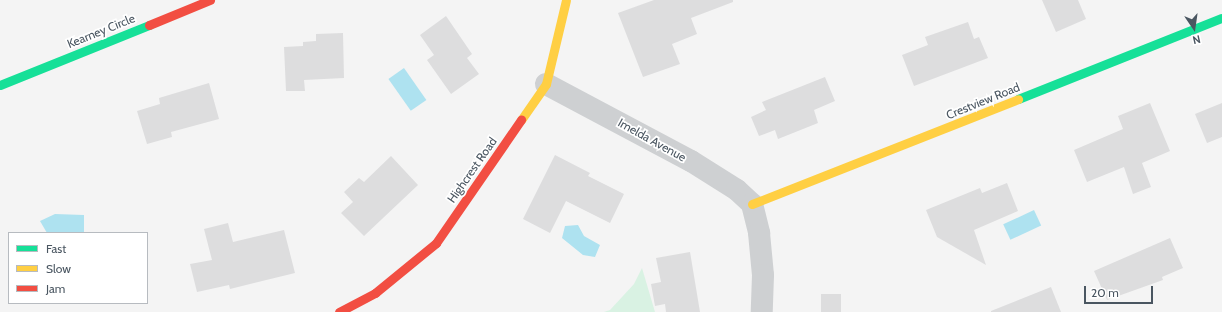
<!DOCTYPE html>
<style>
body{margin:0}
#map{position:relative;width:1222px;height:312px;overflow:hidden;background:#f4f4f4;font-family:Cabin,sans-serif}
div>[style]{position:absolute}
.green>*{inset:0;background:#d9f2e3}
.water>*{inset:0;background:#aee2f0;transform-origin:0 0}
.building>*{inset:0;background:#ddddde;transform-origin:0 0}
.street>*{height:22px;margin:-11px;padding:0 11px;transform-origin:11px;border-radius:11px;background:#ced0d2}
.fast>*{height:9px;margin:-4.5px;padding:0 4.5px;transform-origin:4.5px;border-radius:4.5px;background:#16e098}
.slow>*{height:9px;margin:-4.5px;padding:0 4.5px;transform-origin:4.5px;border-radius:4.5px;background:#ffcf43}
.jam>*{height:9px;margin:-4.5px;padding:0 4.5px;transform-origin:4.5px;border-radius:4.5px;background:#f24e42}
span{translate:-50% -50%;white-space:nowrap;text-align:center;line-height:1.15;-webkit-text-stroke:3.5px #fff;paint-order:stroke}
.street-label{font-size:12px;color:#4a5661}
.legend{position:absolute;left:8px;top:232px;width:140px;height:72px;box-sizing:border-box;background:#fff;border:1px solid #b7bbc0;margin:0;padding:5px 7px;list-style:none;font-size:12px;color:#4a5661}
.legend li{display:flex;align-items:center;gap:8px;height:20px}
.legend b{width:20px;border:1px solid #b7bbc0}
.north{position:absolute;left:1174px;top:8px;width:40px;height:40px;-webkit-text-stroke:3px #fff;paint-order:stroke;rotate:167deg;font-size:11px;font-weight:700;line-height:16px;text-align:center;color:#4a5661}
.north::after{content:'';display:block;margin:auto;width:14px;height:18px;background:#4a5661;clip-path:polygon(50% 0,100% 100%,50% 72%,0 100%)}
.scale{position:absolute;left:1084px;top:286px;width:69px;height:18px;box-sizing:border-box;border:2px solid #4a5661;border-top:0;padding-left:5px;font-size:12px;line-height:14px;white-space:nowrap;color:#4a5661;-webkit-text-stroke:3px #fff;paint-order:stroke}
</style>
<div id="map">
<div class="green">
<i style="clip-path:polygon(642px 268px,655px 312px,604px 312px,610px 310px,634px 284px)"></i>
</div>
<div class="water">
<i style="left:404px;top:68px;width:39px;height:19px;rotate:55deg"></i>
<i style="left:1034px;top:210px;width:17px;height:34px;rotate:65deg"></i>
<i style="clip-path:polygon(55px 214px,84px 215px,84px 233px,47px 233px,40px 221px)"></i>
<i style="clip-path:polygon(578px 225px,584px 236px,600px 245px,595px 257px,583px 255px,562px 238px,565px 226px)"></i>
</div>
<div class="building">
<i style="clip-path:polygon(654px 0,733px 0,733px 2px,691px 18px,697px 34px,672px 44px,680px 64px,643px 77px,618px 13px)"></i>
<i style="clip-path:polygon(1042px 0,1078px 0,1086px 19px,1056px 32px)"></i>
<i style="clip-path:polygon(446px 16px,472px 54px,467px 58px,479px 74px,451px 94px,427px 60px,434px 55px,420px 35px)"></i>
<i style="clip-path:polygon(968px 22px,974px 39px,979px 37px,988px 58px,914px 86px,902px 55px,928px 45px,925px 37px)"></i>
<i style="clip-path:polygon(343px 33px,344px 78px,304px 80px,305px 91px,286px 91px,284px 47px,303px 46px,303px 42px,316px 41px,316px 34px)"></i>
<i style="clip-path:polygon(825px 77px,835px 101px,814px 110px,818px 123px,778px 139px,775px 130px,759px 136px,751px 117px,766px 110px,762px 102px)"></i>
<i style="clip-path:polygon(209px 83px,219px 119px,171px 132px,172px 137px,147px 144px,137px 111px,160px 104px,159px 98px)"></i>
<i style="clip-path:polygon(1150px 103px,1170px 151px,1142px 163px,1151px 187px,1133px 194px,1124px 167px,1087px 182px,1074px 150px,1123px 129px,1118px 116px)"></i>
<i style="clip-path:polygon(1222px 103px,1222px 137px,1207px 143px,1195px 114px)"></i>
<i style="clip-path:polygon(555px 155px,590px 173px,588px 176px,624px 194px,610px 223px,566px 201px,550px 233px,523px 219px)"></i>
<i style="clip-path:polygon(391px 156px,418px 185px,364px 236px,341px 213px,353px 202px,344px 192px,359px 178px,364px 182px)"></i>
<i style="clip-path:polygon(1007px 183px,1018px 211px,974px 230px,986px 265px,937px 237px,926px 210px,980px 188px,982px 193px)"></i>
<i style="clip-path:polygon(228px 223px,233px 242px,284px 230px,295px 273px,230px 289px,229px 285px,197px 292px,190px 264px,212px 260px,204px 229px)"></i>
<i style="clip-path:polygon(1170px 238px,1183px 268px,1162px 277px,1163px 280px,1107px 300px,1094px 271px)"></i>
<i style="clip-path:polygon(690px 252px,700px 312px,666px 312px,665px 304px,655px 306px,651px 284px,661px 282px,656px 258px)"></i>
<i style="clip-path:polygon(1051px 287px,1061px 312px,991px 312px,991px 311px)"></i>
<i style="left:821px;top:294px;width:20px;height:18px"></i>
</div>
<div class="street">
<i style="left:546px;top:84px;width:164px;rotate:28deg"></i>
<i style="left:691px;top:161px;width:54px;rotate:32.2deg"></i>
<i style="left:737px;top:190px;width:21px;rotate:43deg"></i>
<i style="left:752px;top:204px;width:30px;rotate:76deg"></i>
<i style="left:759px;top:233px;width:42px;rotate:84.6deg"></i>
<i style="left:763px;top:275px;width:37px;rotate:92deg"></i>
</div>
<div class="fast">
<i style="left:0;top:85px;width:161px;rotate:-21.9deg"></i>
<i style="left:1018px;top:99px;width:219px;rotate:-21.7deg"></i>
</div>
<div class="slow">
<i style="left:521px;top:120px;width:44px;rotate:-55.2deg"></i>
<i style="left:546px;top:84px;width:86px;rotate:-76.6deg"></i>
<i style="left:752px;top:204px;width:286px;rotate:-21.5deg"></i>
</div>
<div class="jam">
<i style="left:149px;top:25px;width:66px;rotate:-22.3deg"></i>
<i style="left:339px;top:312px;width:41px;rotate:-27.8deg"></i>
<i style="left:375px;top:293px;width:79px;rotate:-39.3deg"></i>
<i style="left:436px;top:243px;width:150px;rotate:-55.4deg"></i>
</div>
<div class="street-label">
<span style="left:101px;top:31px;rotate:-22deg">Kearney Circle</span>
<span style="left:983px;top:101px;rotate:-22deg">Crestview Road</span>
<span style="left:652px;top:140px;rotate:29deg">Imelda Avenue</span>
<span style="left:472px;top:170px;rotate:-55deg">Highcrest Road</span>
</div>
<ul class="legend">
<li><b style="height:5px;background:#16e098"></b>Fast</li>
<li><b style="height:5px;background:#ffcf43"></b>Slow</li>
<li><b style="height:5px;background:#f24e42"></b>Jam</li>
</ul>
<div class="north">N</div>
<div class="scale">20 m</div>
</div>
